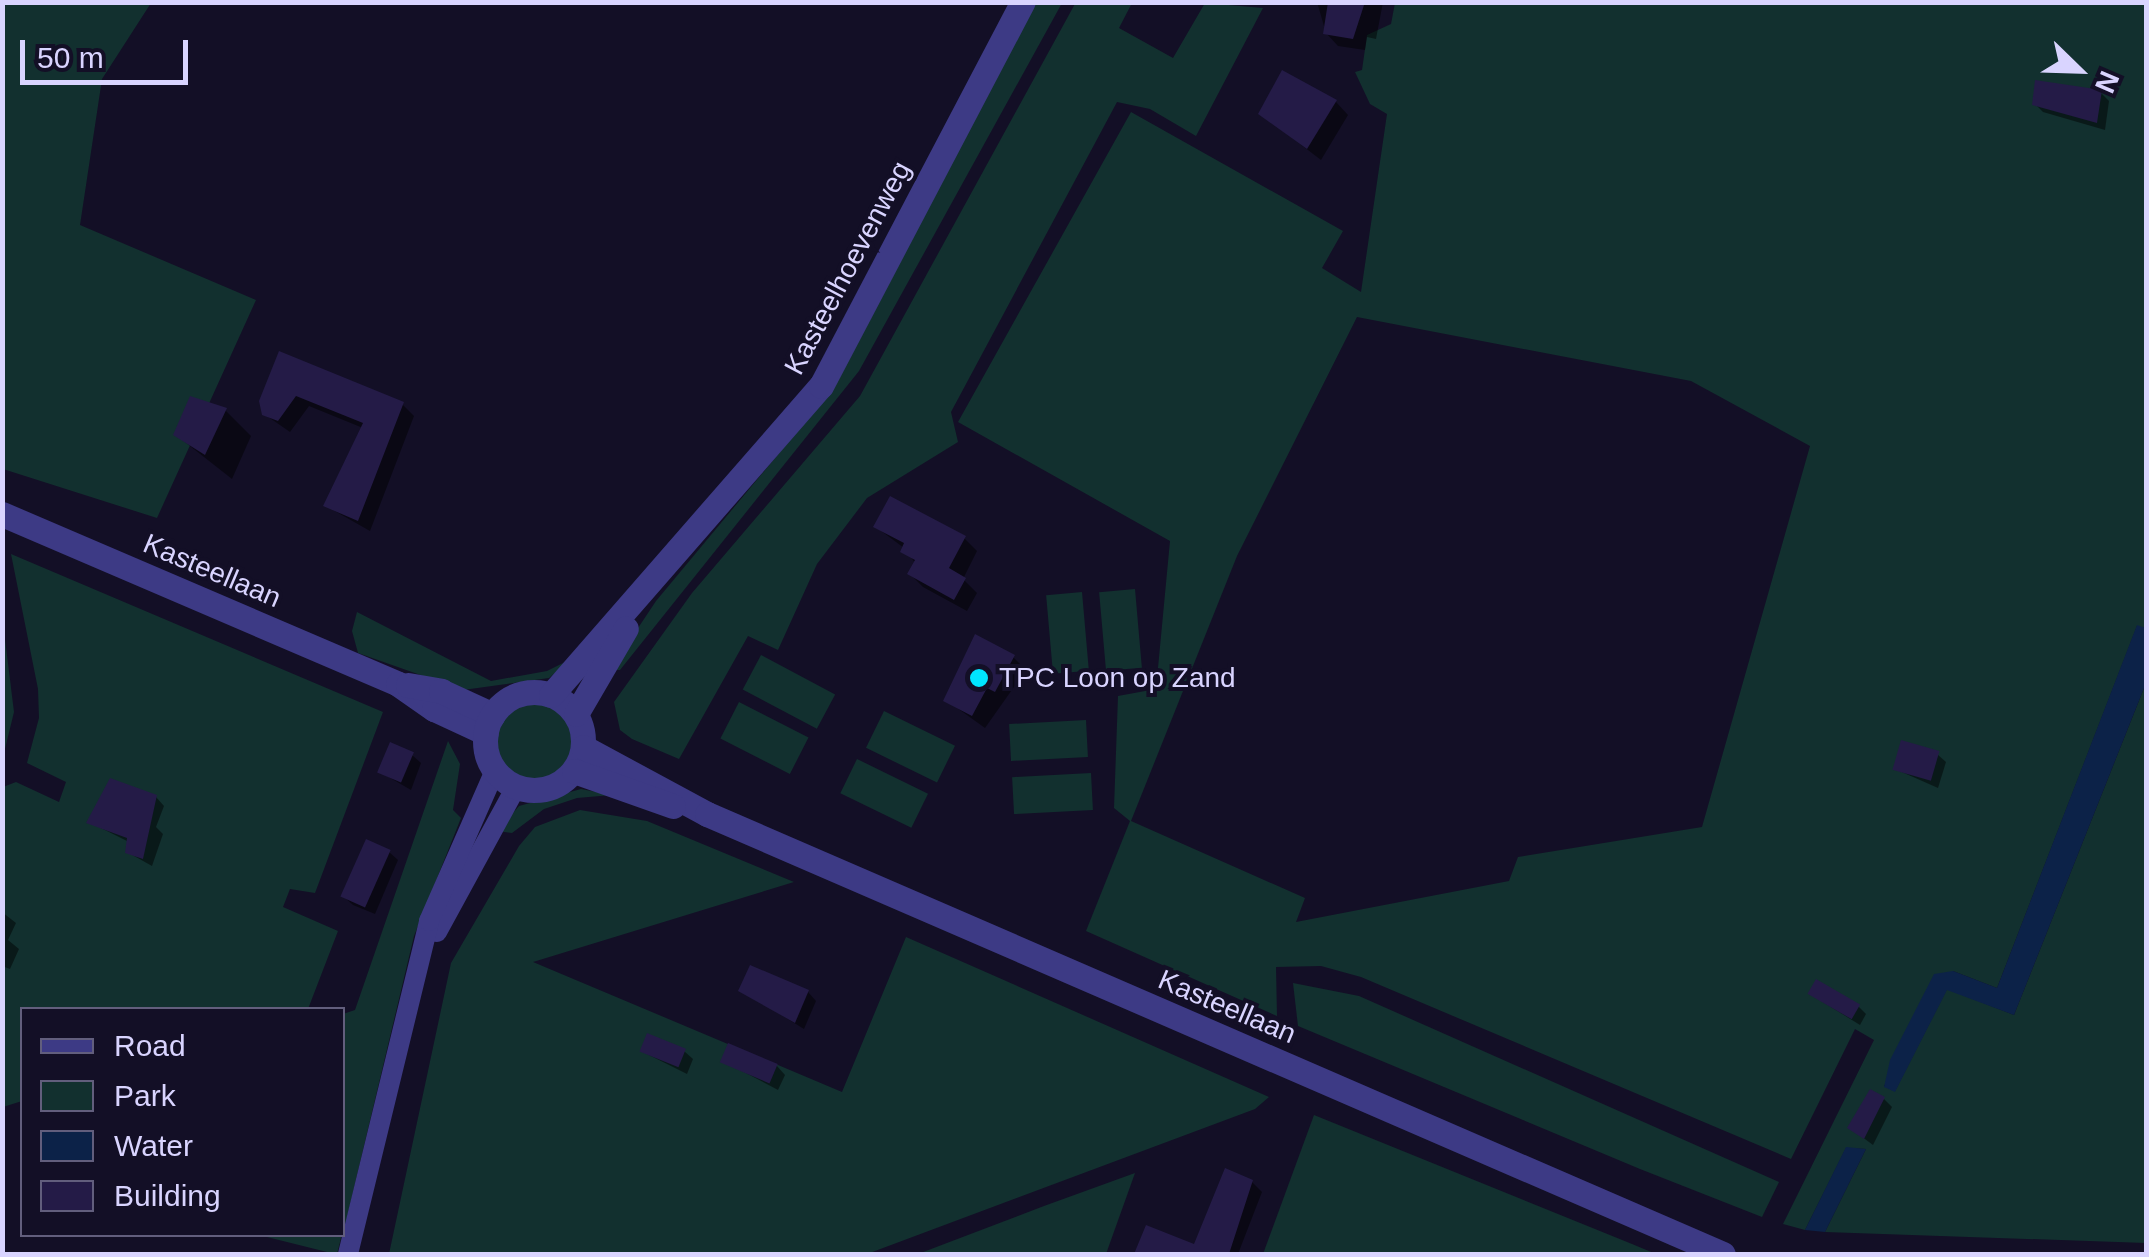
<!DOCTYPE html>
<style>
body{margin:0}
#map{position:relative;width:2149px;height:1257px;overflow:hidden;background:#130f26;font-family:Helvetica,sans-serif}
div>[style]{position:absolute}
.green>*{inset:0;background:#12302f;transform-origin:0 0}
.round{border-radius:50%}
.water>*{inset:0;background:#0c2248}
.shadow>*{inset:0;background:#0007}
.building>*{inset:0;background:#241b47;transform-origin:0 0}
.minor>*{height:20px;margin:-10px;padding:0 10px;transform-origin:10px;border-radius:10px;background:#3d3a85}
.tertiary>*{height:25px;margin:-12.5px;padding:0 12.5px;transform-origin:12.5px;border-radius:12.5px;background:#3d3a85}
.tertiary>.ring{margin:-12.5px;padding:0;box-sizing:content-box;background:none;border:25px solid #3d3a85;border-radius:50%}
.dots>*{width:28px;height:28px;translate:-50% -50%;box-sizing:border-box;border:5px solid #130f26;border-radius:50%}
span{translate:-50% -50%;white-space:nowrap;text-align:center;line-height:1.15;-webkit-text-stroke:8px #130f26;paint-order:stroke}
.street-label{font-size:28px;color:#d9d4ff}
.poi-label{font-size:28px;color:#d9d4ff}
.left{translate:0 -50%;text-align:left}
.frame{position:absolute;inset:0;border:5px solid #d9d4ff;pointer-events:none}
.legend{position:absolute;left:20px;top:1007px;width:325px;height:230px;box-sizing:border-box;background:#130f26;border:2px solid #625e7d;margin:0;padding:12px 18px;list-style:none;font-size:30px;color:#d9d4ff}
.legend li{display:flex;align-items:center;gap:20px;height:50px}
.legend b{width:50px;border:2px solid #625e7d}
.north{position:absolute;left:2029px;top:20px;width:100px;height:100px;-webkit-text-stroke:8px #130f26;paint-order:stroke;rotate:113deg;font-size:28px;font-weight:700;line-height:40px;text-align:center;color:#d9d4ff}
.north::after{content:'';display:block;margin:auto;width:35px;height:45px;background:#d9d4ff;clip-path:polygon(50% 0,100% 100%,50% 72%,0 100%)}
.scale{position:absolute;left:20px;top:40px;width:168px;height:45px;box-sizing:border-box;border:5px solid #d9d4ff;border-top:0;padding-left:12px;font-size:30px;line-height:35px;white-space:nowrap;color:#d9d4ff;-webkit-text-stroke:8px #130f26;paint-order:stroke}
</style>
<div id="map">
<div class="green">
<i style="clip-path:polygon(1076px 2px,1132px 3px,1119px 28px,1173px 58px,1205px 3px,1263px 8px,1196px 136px,1150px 109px,1117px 102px,951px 412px,958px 442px,867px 498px,817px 564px,778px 650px,748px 636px,679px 759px,632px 739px,620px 730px,614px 702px,692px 593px,860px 396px)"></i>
<i style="clip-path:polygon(3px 3px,151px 3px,102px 79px,80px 225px,256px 300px,157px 518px,3px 469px)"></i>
<i style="clip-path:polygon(1036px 3px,1062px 3px,859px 371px,620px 670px,610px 670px,656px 601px,835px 386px)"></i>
<i style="clip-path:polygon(evenodd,1395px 3px,2146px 3px,2146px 628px,2137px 626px,1997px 988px,1953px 971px,1884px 1086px,1895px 1091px,1947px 989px,2014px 1015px,2146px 683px,2146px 1243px,1825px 1232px,1866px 1149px,1846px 1148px,1805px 1230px,1783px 1224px,1874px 1040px,1855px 1029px,1791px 1159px,1361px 977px,1321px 966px,1276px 967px,1277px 1016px,1086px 931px,1130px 821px,1114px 808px,1118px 696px,1156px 689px,1170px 541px,958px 422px,1131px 112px,1343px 231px,1322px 268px,1361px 292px,1387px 114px,1370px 104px,1355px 72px,1362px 70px,1367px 35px,1391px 24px,1395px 3px,1357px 317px,1691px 381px,1810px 446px,1702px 827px,1518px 857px,1509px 881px,1296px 922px,1305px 898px,1131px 821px,1237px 556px,1357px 317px)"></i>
<i style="clip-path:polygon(11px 554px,383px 712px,315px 893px,290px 889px,283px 907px,338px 931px,308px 1009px,22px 1010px,22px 1101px,3px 1107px,3px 787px,16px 782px,59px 802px,66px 782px,27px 763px,39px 718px,38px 689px)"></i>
<i style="left:1135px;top:589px;width:79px;height:36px;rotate:85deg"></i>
<i style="left:1082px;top:592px;width:79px;height:36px;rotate:85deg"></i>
<i style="clip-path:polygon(357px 612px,491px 681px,547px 671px,571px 659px,549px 678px,463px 690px,358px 653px,352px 631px)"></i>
<i style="clip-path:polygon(2px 615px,14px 712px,3px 757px,2px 757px)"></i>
<i style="left:761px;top:655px;width:84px;height:39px;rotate:28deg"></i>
<i class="round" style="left:491px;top:699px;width:84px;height:84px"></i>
<i style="left:739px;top:702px;width:78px;height:41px;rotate:27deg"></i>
<i style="left:884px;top:711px;width:79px;height:41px;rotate:26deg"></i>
<i style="left:1086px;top:720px;width:37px;height:77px;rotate:87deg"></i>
<i style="clip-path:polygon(448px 741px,460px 764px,453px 810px,461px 818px,414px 936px,343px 1234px,343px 1014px,355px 1010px)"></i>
<i style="left:857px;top:759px;width:79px;height:38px;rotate:26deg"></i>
<i style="left:1091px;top:773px;width:37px;height:79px;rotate:87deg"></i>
<i style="clip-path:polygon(581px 789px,612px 795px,577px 798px,544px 809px,512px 833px,497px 831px,519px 806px)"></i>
<i style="clip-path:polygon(580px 810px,647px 821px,794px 882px,533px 962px,842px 1092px,906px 937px,1269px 1097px,1255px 1109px,867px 1254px,389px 1254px,451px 963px,519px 846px,535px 827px)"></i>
<i style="clip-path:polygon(1293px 983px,1359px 996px,1779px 1182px,1762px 1217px,1640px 1169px,1298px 1026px)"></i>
<i style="clip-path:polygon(1314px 1115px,1632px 1244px,1656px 1254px,1263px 1254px)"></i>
<i style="clip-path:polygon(1135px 1173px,1106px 1254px,918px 1254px,1044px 1206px)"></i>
<i style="left:342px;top:1234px;width:21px;height:259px;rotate:104deg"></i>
</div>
<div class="water">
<i style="clip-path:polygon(2137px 625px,2146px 628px,2146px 683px,2014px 1015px,1947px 990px,1895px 1092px,1884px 1087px,1890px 1060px,1934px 974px,1953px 971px,1997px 988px)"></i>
<i style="clip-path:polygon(1846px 1147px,1866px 1149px,1825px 1232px,1805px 1230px)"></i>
</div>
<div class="shadow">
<i style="clip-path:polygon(1317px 2px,1383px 2px,1376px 39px,1367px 37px,1365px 50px,1338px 46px,1326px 33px)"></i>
<i style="clip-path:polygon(2100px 92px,2109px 101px,2105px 130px,2043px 112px,2035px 104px)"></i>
<i style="clip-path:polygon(1336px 102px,1348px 115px,1321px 160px,1261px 114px)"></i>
<i style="clip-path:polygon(280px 354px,402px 404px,414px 416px,370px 531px,326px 506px,363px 428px,309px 406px,290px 432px,264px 414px)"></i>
<i style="clip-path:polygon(225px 410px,251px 436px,232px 479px,176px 435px)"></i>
<i style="clip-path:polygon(876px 527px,964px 538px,977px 551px,963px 579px,977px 593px,967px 611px,923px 587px,910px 574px,916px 564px,904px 548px)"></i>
<i style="clip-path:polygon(1013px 657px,1026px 670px,985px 728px,946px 700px)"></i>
<i style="clip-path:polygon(1937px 754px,1946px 762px,1938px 788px,1895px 769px)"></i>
<i style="clip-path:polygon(412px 755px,421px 763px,411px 790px,380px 772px)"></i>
<i style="clip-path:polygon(156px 797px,164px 806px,156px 827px,163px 834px,152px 866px,127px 852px,129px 842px,89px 822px)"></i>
<i style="clip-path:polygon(389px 852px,398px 860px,375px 914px,353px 905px,344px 897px)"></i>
<i style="clip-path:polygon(2px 912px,16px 923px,8px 940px,19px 949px,10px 969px,2px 966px)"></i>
<i style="clip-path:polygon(741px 990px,808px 992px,816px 1001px,804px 1029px)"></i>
<i style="clip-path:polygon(1810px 994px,1858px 1006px,1866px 1014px,1860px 1025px)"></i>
<i style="clip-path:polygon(684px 1051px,693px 1059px,687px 1074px,643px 1052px)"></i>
<i style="clip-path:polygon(723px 1061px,777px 1066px,785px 1075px,778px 1090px)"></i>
<i style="clip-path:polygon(1884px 1099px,1892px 1107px,1873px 1145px,1850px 1128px)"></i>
<i style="clip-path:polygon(1252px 1182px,1262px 1192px,1238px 1254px,1137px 1254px,1147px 1229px,1195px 1248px)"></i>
</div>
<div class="building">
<i style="clip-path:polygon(1328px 2px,1365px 2px,1353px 39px,1323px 34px)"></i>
<i style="clip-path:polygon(1282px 70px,1337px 100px,1307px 149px,1258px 114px)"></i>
<i style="clip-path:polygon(2035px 80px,2102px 90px,2097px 123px,2032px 105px)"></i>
<i style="clip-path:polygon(279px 351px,404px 402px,358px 521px,323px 506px,363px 423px,296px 396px,278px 421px,262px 415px,259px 401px)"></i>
<i style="clip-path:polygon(190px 396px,227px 408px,205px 455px,173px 435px)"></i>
<i style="clip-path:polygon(890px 496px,966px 536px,949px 568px,966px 578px,954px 600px,907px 574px,915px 560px,900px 552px,904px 543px,873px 527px)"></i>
<i style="clip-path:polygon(975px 634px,1015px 655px,995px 692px,987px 688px,972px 716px,943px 701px)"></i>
<i style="left:1901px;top:740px;width:40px;height:31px;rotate:16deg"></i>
<i style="left:390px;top:742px;width:26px;height:33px;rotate:23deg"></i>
<i style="clip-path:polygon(110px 778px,157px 795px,143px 859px,125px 853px,127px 838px,86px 823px)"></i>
<i style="left:366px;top:839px;width:27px;height:63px;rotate:24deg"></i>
<i style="clip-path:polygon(750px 965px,809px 990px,795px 1023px,738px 991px)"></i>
<i style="left:1816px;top:979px;width:51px;height:17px;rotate:30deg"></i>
<i style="left:647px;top:1033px;width:42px;height:20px;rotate:22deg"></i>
<i style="left:728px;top:1043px;width:54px;height:21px;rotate:23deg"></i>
<i style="clip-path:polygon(1870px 1089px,1885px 1097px,1864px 1139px,1847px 1128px)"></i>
<i style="clip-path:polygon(1225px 1168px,1253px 1180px,1229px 1254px,1134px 1254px,1146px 1225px,1194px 1244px)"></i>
</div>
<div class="minor">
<i style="left:437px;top:932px;width:165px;rotate:-61.4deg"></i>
<i style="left:348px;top:1254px;width:343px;rotate:-76.3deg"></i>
<i style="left:429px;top:921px;width:164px;rotate:-66.3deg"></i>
</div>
<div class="tertiary">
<i style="left:2px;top:514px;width:431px;rotate:23.2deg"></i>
<i style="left:398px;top:684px;width:44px;rotate:34.8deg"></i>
<i style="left:434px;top:709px;width:57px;rotate:24.8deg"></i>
<i style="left:408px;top:685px;width:34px;rotate:10deg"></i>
<i style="left:441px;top:691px;width:57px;rotate:24.8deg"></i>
<i class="ring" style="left:485px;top:692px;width:73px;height:73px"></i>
<i style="left:551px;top:695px;width:410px;rotate:-48.9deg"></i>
<i style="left:821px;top:386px;width:434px;rotate:-62.3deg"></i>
<i style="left:576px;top:714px;width:99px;rotate:-59.8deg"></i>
<i style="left:583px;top:747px;width:141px;rotate:28.4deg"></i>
<i style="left:707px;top:814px;width:1107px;rotate:23.42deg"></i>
<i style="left:574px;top:771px;width:105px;rotate:19.5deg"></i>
</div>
<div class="dots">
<i style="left:979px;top:678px;background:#00e5ff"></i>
</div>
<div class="street-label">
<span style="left:848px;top:268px;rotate:-62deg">Kasteelhoevenweg</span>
<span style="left:212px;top:571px;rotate:23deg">Kasteellaan</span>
<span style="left:1227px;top:1007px;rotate:23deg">Kasteellaan</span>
</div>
<div class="poi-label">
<span class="left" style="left:999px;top:678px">TPC Loon op Zand</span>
</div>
<div class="frame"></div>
<ul class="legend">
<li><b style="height:12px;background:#3d3a85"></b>Road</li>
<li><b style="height:28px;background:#12302f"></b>Park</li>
<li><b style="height:28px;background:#0c2248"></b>Water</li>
<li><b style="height:28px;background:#241b47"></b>Building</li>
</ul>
<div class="north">N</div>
<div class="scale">50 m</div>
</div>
